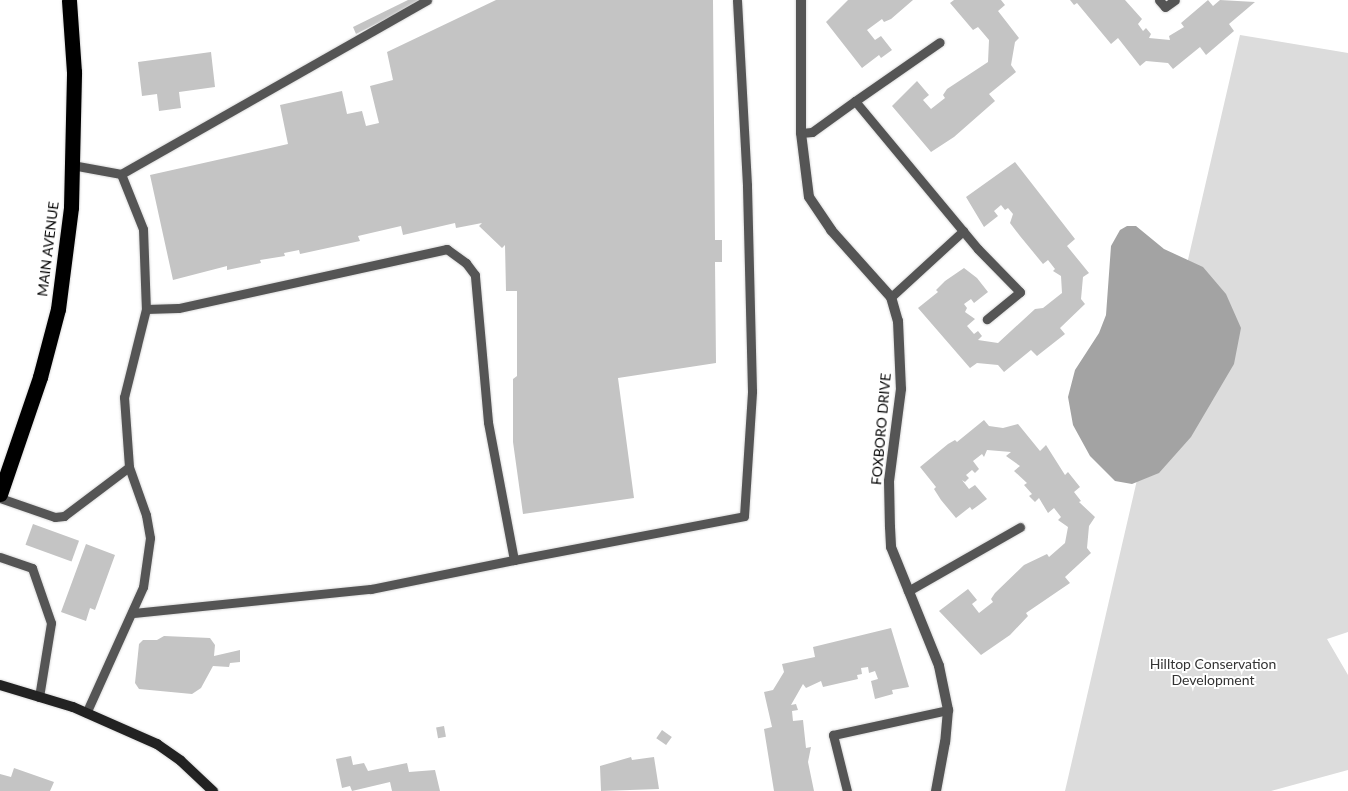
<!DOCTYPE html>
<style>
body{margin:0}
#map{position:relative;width:1348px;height:791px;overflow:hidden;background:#fff;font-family:Lato,sans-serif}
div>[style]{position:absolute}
.green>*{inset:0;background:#dcdcdc}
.water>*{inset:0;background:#a3a3a3}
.building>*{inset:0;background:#c4c4c4;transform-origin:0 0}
.roads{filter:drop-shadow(0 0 1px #dbdbdb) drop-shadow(0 0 1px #dbdbdb)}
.lane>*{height:9px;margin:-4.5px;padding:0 4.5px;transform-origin:4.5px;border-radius:4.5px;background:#555}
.street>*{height:10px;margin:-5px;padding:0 5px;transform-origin:5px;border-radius:5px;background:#555}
.secondary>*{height:10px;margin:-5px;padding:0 5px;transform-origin:5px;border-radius:5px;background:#222}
.highway>*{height:15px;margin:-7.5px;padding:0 7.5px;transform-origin:7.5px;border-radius:7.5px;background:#000}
span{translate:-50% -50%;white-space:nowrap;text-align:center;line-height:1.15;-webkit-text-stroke:4px #fff;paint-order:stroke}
.street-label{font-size:14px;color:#000}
.park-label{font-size:14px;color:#333}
</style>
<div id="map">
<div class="green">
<i style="clip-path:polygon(1240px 35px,1348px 53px,1348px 632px,1327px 639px,1348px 675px,1348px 770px,1271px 791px,1065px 791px)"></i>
</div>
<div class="water">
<i style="clip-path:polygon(1127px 226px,1136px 226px,1164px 249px,1203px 267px,1226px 294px,1241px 328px,1234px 364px,1191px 437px,1159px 473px,1132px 484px,1115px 481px,1090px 456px,1073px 425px,1068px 397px,1075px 370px,1099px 333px,1106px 315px,1111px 246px,1120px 230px)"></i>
</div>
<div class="building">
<i style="clip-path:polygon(408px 0,424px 0,356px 34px,353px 27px)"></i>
<i style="clip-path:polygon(496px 0,713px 0,715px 240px,722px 240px,722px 262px,715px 262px,716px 363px,618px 378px,634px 498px,523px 514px,513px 442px,513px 379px,517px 376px,517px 291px,506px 291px,505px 245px,502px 248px,479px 226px,482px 223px,456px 228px,455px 223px,403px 235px,401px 226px,358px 236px,360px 241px,300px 254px,299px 250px,284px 253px,285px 256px,260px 260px,261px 263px,227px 270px,227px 266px,173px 280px,150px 175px,288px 144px,280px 105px,342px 91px,347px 114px,362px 111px,366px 126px,379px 123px,370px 86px,393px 80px,387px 52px)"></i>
<i style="clip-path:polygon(848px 0,913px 0,891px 19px,884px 22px,882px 19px,867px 30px,875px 40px,881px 36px,892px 50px,881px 58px,879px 55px,862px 68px,826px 22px)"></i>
<i style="clip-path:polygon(954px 0,1001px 0,1005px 5px,998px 11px,1019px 38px,1015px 42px,1011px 65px,1016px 72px,989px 94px,995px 101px,954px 137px,931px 152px,892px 106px,917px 81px,929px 95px,923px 100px,931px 109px,945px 98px,943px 95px,947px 89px,988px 62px,989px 40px,978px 27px,973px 30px,950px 3px)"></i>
<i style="clip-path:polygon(1070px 0,1125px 0,1142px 19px,1138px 24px,1143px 31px,1146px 28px,1151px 34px,1149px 38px,1170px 40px,1169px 36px,1184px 27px,1181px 23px,1208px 0,1213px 6px,1220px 0,1255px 2px,1229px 24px,1234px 31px,1206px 55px,1200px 47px,1173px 69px,1168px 63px,1146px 61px,1140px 66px,1118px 38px,1111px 44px,1077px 3px,1074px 5px)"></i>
<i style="clip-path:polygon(211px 52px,215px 87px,179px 92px,181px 108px,159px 111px,157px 94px,142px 96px,138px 62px)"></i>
<i style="clip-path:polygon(1015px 162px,1075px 239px,1067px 246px,1089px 273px,1083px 277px,1081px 299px,1085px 304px,1060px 328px,1065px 334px,1037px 356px,1031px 350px,1004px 372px,998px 365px,977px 363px,970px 368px,918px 308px,938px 292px,936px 290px,945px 281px,964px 268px,977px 278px,988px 292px,974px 303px,971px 299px,964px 304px,967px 308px,965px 312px,975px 319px,967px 326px,974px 334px,978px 331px,982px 336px,978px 340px,998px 343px,1035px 309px,1043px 308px,1062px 293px,1061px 276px,1053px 271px,1055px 269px,1048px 260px,1043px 264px,1020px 236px,1010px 223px,1013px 214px,1008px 208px,1005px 210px,1001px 205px,994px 211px,998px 216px,984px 227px,966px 197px)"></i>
<i style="clip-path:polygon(984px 420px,989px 426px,1003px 428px,1018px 424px,1040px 451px,1046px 445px,1065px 475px,1068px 472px,1080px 487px,1074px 492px,1081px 501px,1079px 502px,1095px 517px,1089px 526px,1087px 548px,1091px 553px,1065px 577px,1070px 583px,1026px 613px,1028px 616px,1010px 635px,981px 655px,939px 611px,968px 589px,977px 600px,972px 604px,979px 613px,993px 602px,991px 599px,995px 593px,1024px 565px,1047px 554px,1049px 557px,1065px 543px,1068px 527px,1058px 520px,1061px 517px,1054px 508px,1048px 513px,1039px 498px,1035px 502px,1029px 496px,1032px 494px,1024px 485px,1027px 483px,1014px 471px,1020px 466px,1006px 456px,1011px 452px,987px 450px,984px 457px,982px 454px,973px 461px,979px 469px,975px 473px,972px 470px,966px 475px,969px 478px,965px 482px,962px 480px,969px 489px,975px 485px,987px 499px,972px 510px,970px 507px,956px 518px,941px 500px,934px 489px,936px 487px,920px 467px,948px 444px,955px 440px,957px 442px)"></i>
<i style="left:33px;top:524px;width:49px;height:22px;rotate:20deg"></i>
<i style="clip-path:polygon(86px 544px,115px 555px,95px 610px,90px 608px,86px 621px,61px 612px)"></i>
<i style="clip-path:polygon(891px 628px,909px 687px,892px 690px,893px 694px,875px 699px,871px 681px,878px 679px,875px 671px,869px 673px,868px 667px,861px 668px,862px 674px,857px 675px,858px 679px,823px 687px,821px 681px,806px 688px,803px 684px,791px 705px,796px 704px,798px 710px,792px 711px,793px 721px,803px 720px,806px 748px,811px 747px,808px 762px,814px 791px,774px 791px,764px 729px,772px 727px,764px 692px,773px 690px,784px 672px,782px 664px,815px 657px,813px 647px)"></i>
<i style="clip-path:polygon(164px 636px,210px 638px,215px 645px,214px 656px,240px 650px,240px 662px,230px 663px,229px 667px,213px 666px,201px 688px,192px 694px,139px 689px,135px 683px,139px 644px,143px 640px,157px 640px)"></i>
<i style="left:444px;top:726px;width:11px;height:8px;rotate:80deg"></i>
<i style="left:662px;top:730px;width:12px;height:10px;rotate:35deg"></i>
<i style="clip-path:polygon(351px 756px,353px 765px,364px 763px,368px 771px,407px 763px,409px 772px,435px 770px,440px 791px,392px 791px,390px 782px,352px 791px,350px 786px,342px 788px,336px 759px)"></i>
<i style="clip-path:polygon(631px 757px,632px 760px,654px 757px,659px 789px,601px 791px,600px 766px)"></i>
<i style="clip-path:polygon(14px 768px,54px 782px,50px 791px,0 791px,0 774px,11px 777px)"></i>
</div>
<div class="roads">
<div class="lane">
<i style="left:1159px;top:0;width:9px;rotate:49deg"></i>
<i style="left:1165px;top:7px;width:12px;rotate:-35deg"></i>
<i style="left:855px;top:101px;width:103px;rotate:-34.8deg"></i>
<i style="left:801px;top:133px;width:11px;rotate:-5deg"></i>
<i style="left:812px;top:132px;width:53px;rotate:-35.8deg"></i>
<i style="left:855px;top:101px;width:192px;rotate:50.3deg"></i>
<i style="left:978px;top:249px;width:60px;rotate:45.7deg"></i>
<i style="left:1020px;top:292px;width:43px;rotate:140.7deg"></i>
<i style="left:72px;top:165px;width:50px;rotate:10.4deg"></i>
<i style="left:121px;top:174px;width:59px;rotate:68.2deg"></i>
<i style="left:143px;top:229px;width:80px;rotate:87.9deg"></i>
<i style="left:146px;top:309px;width:91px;rotate:104deg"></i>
<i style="left:124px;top:397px;width:70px;rotate:85.9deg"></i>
<i style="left:129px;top:467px;width:51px;rotate:70.5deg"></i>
<i style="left:146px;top:515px;width:23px;rotate:80deg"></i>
<i style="left:150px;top:538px;width:49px;rotate:98.1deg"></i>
<i style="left:143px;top:587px;width:138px;rotate:114.3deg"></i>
<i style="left:121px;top:174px;width:352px;rotate:-29.6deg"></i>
<i style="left:891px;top:297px;width:98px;rotate:-42.5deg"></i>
<i style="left:0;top:498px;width:58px;rotate:19.1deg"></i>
<i style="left:55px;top:517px;width:9px;rotate:-6deg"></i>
<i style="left:64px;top:516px;width:81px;rotate:-37deg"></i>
<i style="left:0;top:557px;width:34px;rotate:19deg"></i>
<i style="left:32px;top:568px;width:58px;rotate:70.9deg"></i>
<i style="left:51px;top:623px;width:75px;rotate:99.2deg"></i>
<i style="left:514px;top:560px;width:234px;rotate:-10.8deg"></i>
<i style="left:744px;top:516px;width:125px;rotate:-86.3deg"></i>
<i style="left:752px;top:391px;width:206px;rotate:-91.4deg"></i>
<i style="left:747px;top:185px;width:185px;rotate:-93.1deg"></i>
<i style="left:908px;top:591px;width:129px;rotate:-29.7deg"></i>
<i style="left:133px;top:613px;width:239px;rotate:-5.8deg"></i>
<i style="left:371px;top:589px;width:146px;rotate:-11.5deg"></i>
<i style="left:514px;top:560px;width:140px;rotate:-100.7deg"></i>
<i style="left:488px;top:422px;width:148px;rotate:-95.1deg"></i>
<i style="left:475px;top:275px;width:15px;rotate:-127deg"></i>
<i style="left:466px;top:263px;width:24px;rotate:-144deg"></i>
<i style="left:447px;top:249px;width:275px;rotate:167.6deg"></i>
<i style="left:178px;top:308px;width:32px;rotate:178deg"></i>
<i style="left:847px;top:791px;width:58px;rotate:-104deg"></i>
<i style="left:833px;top:735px;width:118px;rotate:-12.3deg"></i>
</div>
<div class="street">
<i style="left:801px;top:0;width:133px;rotate:90deg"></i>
<i style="left:801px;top:133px;width:64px;rotate:82.9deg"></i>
<i style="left:809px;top:197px;width:40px;rotate:56deg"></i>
<i style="left:831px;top:230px;width:90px;rotate:48.2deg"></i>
<i style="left:891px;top:297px;width:25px;rotate:74deg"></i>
<i style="left:898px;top:321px;width:68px;rotate:87.5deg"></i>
<i style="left:901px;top:389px;width:93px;rotate:97.4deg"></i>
<i style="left:889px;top:481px;width:46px;rotate:88.8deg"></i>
<i style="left:890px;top:527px;width:20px;rotate:87deg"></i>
<i style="left:891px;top:547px;width:128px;rotate:68deg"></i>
<i style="left:939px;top:666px;width:45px;rotate:78.4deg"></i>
<i style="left:948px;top:710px;width:32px;rotate:95deg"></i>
<i style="left:945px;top:742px;width:50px;rotate:100.4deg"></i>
</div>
<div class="secondary">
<i style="left:0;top:685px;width:76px;rotate:16.8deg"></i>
<i style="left:73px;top:707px;width:92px;rotate:23.8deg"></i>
<i style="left:157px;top:744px;width:29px;rotate:35deg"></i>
<i style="left:181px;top:761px;width:44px;rotate:43.2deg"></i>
</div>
<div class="highway">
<i style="left:0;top:494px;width:124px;rotate:-71.1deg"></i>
<i style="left:40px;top:377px;width:70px;rotate:-75.2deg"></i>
<i style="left:58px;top:309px;width:103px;rotate:-82.7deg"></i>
<i style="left:71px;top:207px;width:135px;rotate:-88.7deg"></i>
<i style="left:74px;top:72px;width:72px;rotate:-94deg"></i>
</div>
</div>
<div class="street-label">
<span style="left:48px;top:249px;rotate:-83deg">MAIN AVENUE</span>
<span style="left:881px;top:429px;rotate:-85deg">FOXBORO DRIVE</span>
</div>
<div class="park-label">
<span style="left:1213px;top:672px">Hilltop Conservation<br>Development</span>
</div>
</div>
